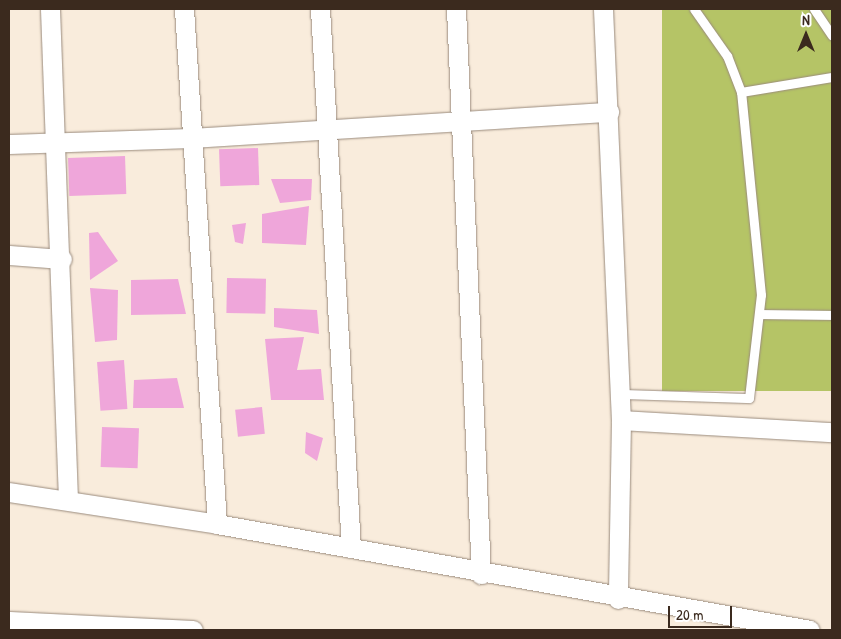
<!DOCTYPE html>
<style>
body{margin:0}
#map{position:relative;width:841px;height:639px;overflow:hidden;background:#f9ecdc;font-family:"Patrick Hand",sans-serif}
div>[style]{position:absolute}
.green>*{inset:0;background:#b5c466;transform-origin:0 0}
.building>*{inset:0;background:#efa6da;transform-origin:0 0}
.roads{filter:drop-shadow(0 0 1px #9a8b7d) drop-shadow(0 0 1px #9a8b7d)}
.lane>*{height:9px;margin:-4.5px;padding:0 4.5px;transform-origin:4.5px;border-radius:4.5px;background:#fff}
.street>*{height:19px;margin:-9.5px;padding:0 9.5px;transform-origin:9.5px;border-radius:9.5px;background:#fff}
span{translate:-50% -50%;white-space:nowrap;text-align:center;line-height:1.15;-webkit-text-stroke:4.5px #fff;paint-order:stroke}
.frame{position:absolute;inset:0;border:10px solid #3b2a1e;pointer-events:none}
.north{position:absolute;left:781px;top:10px;width:50px;height:50px;-webkit-text-stroke:4px #fff;paint-order:stroke;rotate:0deg;font-size:14px;font-weight:700;line-height:20px;text-align:center;color:#3b2a1e}
.north::after{content:'';display:block;margin:auto;width:18px;height:22px;background:#3b2a1e;clip-path:polygon(50% 0,100% 100%,50% 72%,0 100%)}
.scale{position:absolute;left:668px;top:606px;width:64px;height:22px;box-sizing:border-box;border:2px solid #3b2a1e;border-top:0;padding-left:6px;font-size:15px;line-height:18px;white-space:nowrap;color:#3b2a1e;-webkit-text-stroke:4px #fff;paint-order:stroke}
</style>
<div id="map">
<div class="green">
<i style="left:662px;top:9px;width:170px;height:382px"></i>
</div>
<div class="building">
<i style="left:258px;top:148px;width:37px;height:39px;rotate:88deg"></i>
<i style="left:125px;top:156px;width:38px;height:57px;rotate:88deg"></i>
<i style="clip-path:polygon(271px 179px,312px 179px,311px 200px,280px 203px)"></i>
<i style="clip-path:polygon(309px 206px,306px 245px,262px 243px,262px 214px)"></i>
<i style="clip-path:polygon(246px 223px,243px 244px,235px 242px,232px 225px)"></i>
<i style="clip-path:polygon(98px 232px,118px 261px,90px 280px,89px 233px)"></i>
<i style="left:227px;top:278px;width:39px;height:35px;rotate:1deg"></i>
<i style="clip-path:polygon(178px 279px,186px 314px,131px 315px,131px 280px)"></i>
<i style="clip-path:polygon(90px 288px,118px 290px,117px 340px,95px 342px)"></i>
<i style="clip-path:polygon(274px 308px,317px 310px,319px 334px,274px 327px)"></i>
<i style="clip-path:polygon(304px 337px,297px 370px,321px 369px,324px 400px,271px 400px,265px 339px)"></i>
<i style="left:124px;top:360px;width:49px;height:27px;rotate:86deg"></i>
<i style="clip-path:polygon(177px 378px,184px 408px,133px 408px,134px 380px)"></i>
<i style="left:262px;top:407px;width:27px;height:27px;rotate:84deg"></i>
<i style="left:102px;top:427px;width:37px;height:40px;rotate:2deg"></i>
<i style="clip-path:polygon(306px 432px,323px 438px,317px 461px,305px 453px)"></i>
</div>
<div class="roads">
<div class="lane">
<i style="left:814px;top:9px;width:32px;rotate:56deg"></i>
<i style="left:741px;top:92px;width:92px;rotate:-9.4deg"></i>
<i style="left:761px;top:314px;width:71px;rotate:0.8deg"></i>
<i style="left:620px;top:394px;width:129px;rotate:1.8deg"></i>
<i style="left:749px;top:398px;width:104px;rotate:-83.4deg"></i>
<i style="left:761px;top:295px;width:204px;rotate:-95.6deg"></i>
<i style="left:741px;top:92px;width:39px;rotate:-111deg"></i>
<i style="left:727px;top:56px;width:57px;rotate:-125.1deg"></i>
</div>
<div class="street">
<i style="left:50px;top:9px;width:491px;rotate:87.9deg"></i>
<i style="left:184px;top:9px;width:516px;rotate:86.33deg"></i>
<i style="left:320px;top:9px;width:540px;rotate:86.71deg"></i>
<i style="left:456px;top:9px;width:566px;rotate:87.47deg"></i>
<i style="left:603px;top:9px;width:411px;rotate:87.5deg"></i>
<i style="left:621px;top:420px;width:179px;rotate:91deg"></i>
<i style="left:9px;top:144px;width:182px;rotate:-1.9deg"></i>
<i style="left:191px;top:138px;width:419px;rotate:-3.6deg"></i>
<i style="left:9px;top:255px;width:53px;rotate:4.3deg"></i>
<i style="left:621px;top:420px;width:211px;rotate:3.3deg"></i>
<i style="left:9px;top:492px;width:210px;rotate:8.7deg"></i>
<i style="left:217px;top:524px;width:602px;rotate:10.13deg"></i>
<i style="left:9px;top:621px;width:184px;rotate:2.8deg"></i>
</div>
</div>
<div class="frame"></div>
<div class="north">N</div>
<div class="scale">20 m</div>
</div>
